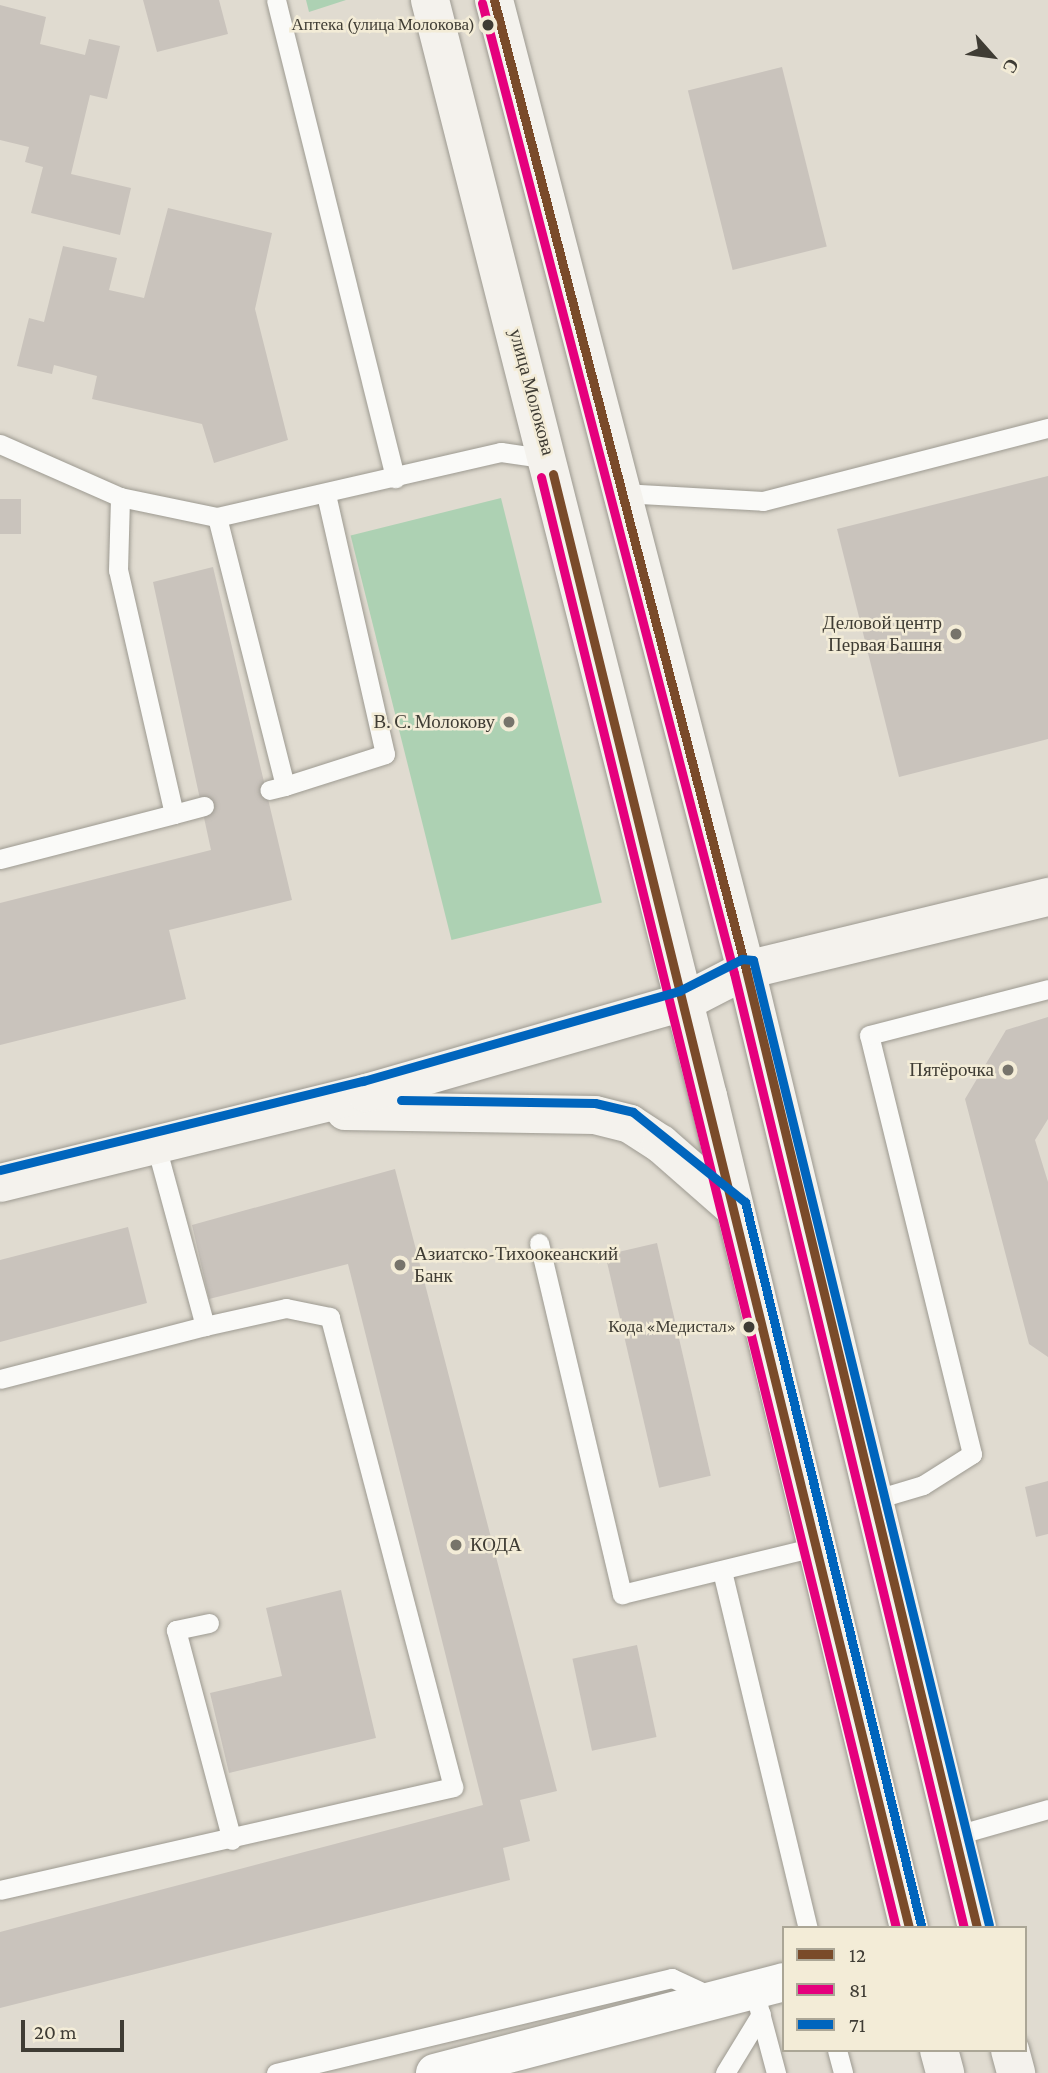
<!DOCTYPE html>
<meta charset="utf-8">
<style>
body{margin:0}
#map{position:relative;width:1048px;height:2073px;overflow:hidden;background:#e0dbd0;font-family:"Crimson Pro",serif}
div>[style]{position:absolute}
.green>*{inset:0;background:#add1b3;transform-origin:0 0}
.building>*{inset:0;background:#c9c3bc;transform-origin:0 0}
.roads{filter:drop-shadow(0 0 2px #9d9a91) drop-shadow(0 0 2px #9d9a91)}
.lane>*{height:19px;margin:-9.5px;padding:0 9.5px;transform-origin:9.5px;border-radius:9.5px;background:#fafaf8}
.street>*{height:38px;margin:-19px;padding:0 19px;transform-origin:19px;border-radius:19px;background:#fafaf8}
.secondary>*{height:38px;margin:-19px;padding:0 19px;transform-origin:19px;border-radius:19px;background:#f4f2ed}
.bus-1>*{height:9px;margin:-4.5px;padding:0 4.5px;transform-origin:4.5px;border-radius:4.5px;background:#7a4b2a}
.bus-2>*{height:9px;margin:-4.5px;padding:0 4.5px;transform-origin:4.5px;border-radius:4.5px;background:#e5007d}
.bus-3>*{height:9px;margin:-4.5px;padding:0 4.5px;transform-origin:4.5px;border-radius:4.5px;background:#0065bd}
.dots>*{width:19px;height:19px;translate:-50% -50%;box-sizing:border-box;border:4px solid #f3ecd7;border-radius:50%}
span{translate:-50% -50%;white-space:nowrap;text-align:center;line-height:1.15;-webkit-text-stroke:5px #f3ecd7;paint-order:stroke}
.bus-label{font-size:17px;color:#3f3c34}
.right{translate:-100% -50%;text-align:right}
.street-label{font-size:19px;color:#3f3c34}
.poi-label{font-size:19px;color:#3f3c34}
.left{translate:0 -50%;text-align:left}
.legend{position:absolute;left:782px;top:1926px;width:245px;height:126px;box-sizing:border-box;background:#f3ecd7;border:2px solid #aba696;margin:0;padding:9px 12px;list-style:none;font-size:21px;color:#3f3c34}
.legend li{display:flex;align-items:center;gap:14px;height:35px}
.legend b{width:35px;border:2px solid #aba696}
.north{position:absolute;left:957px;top:21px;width:70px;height:70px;-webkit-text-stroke:5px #f3ecd7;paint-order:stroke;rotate:118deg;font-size:19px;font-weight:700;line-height:28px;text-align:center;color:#3f3c34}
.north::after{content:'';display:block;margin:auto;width:24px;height:32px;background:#3f3c34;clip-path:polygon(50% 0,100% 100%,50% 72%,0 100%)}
.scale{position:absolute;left:21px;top:2020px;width:103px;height:32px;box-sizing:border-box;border:4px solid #3f3c34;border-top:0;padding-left:9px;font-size:21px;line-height:24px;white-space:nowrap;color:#3f3c34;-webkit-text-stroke:5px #f3ecd7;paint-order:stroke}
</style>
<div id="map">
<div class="green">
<i style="clip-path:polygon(306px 0,346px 0,309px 12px)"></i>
<i style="left:501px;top:498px;width:417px;height:155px;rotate:76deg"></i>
</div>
<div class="building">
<i style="clip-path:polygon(143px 0,219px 0,228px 34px,157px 52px)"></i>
<i style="clip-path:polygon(0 5px,46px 17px,40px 44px,85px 55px,89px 39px,120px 46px,107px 99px,90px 95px,71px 174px,131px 188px,120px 235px,31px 213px,43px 167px,25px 162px,29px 147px,0 140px)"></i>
<i style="left:782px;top:67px;width:185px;height:97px;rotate:76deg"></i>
<i style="clip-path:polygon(168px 208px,272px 233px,255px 309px,288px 440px,214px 463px,202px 424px,92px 399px,97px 376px,54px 365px,52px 374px,17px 366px,29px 318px,44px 322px,63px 246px,117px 258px,109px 290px,144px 298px)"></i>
<i style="clip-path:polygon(1048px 476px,1048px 739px,899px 777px,837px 529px)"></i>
<i style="left:0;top:499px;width:21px;height:35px"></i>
<i style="clip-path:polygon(213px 567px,292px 900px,169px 930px,186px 999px,0 1045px,0 903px,211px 850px,153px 582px)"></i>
<i style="clip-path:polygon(1048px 1017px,1048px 1119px,1035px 1140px,1048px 1182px,1048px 1357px,1029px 1344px,965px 1099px,1006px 1030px)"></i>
<i style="clip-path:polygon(395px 1169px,557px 1791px,520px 1800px,530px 1841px,503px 1848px,510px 1880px,0 2008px,0 1932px,483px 1805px,348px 1264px,209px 1299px,192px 1225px)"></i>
<i style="clip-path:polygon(128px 1227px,147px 1303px,0 1342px,0 1260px)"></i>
<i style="left:657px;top:1243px;width:239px;height:53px;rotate:77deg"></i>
<i style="clip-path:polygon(1048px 1481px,1048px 1534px,1036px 1537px,1025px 1487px)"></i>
<i style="clip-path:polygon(341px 1590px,376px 1738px,229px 1773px,210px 1693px,282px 1676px,266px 1608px)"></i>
<i style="left:637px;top:1645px;width:94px;height:66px;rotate:78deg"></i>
</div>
<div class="roads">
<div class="lane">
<i style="left:276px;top:0;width:493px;rotate:76deg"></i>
<i style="left:0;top:444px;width:131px;rotate:23.8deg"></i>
<i style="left:120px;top:497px;width:99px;rotate:11.7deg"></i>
<i style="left:217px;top:517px;width:291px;rotate:-12.9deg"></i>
<i style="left:501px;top:452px;width:49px;rotate:8.3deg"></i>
<i style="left:622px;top:493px;width:141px;rotate:3.2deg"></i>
<i style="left:763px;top:501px;width:294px;rotate:-14.4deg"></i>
<i style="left:217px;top:517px;width:277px;rotate:75.8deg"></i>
<i style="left:285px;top:786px;width:16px;rotate:166deg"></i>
<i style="left:285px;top:786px;width:105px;rotate:-17.7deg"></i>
<i style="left:385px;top:754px;width:267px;rotate:-102.8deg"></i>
<i style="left:174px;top:814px;width:31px;rotate:-15deg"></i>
<i style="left:0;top:859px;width:180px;rotate:-14.5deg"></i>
<i style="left:174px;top:814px;width:250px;rotate:-102.9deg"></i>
<i style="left:118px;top:570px;width:73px;rotate:-88.4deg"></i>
<i style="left:539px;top:1243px;width:361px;rotate:76.7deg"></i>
<i style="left:622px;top:1594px;width:199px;rotate:-13.7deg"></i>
<i style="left:0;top:1379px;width:212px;rotate:-14.5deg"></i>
<i style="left:205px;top:1326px;width:187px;rotate:-105.2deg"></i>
<i style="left:873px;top:1500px;width:52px;rotate:-16.7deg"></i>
<i style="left:923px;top:1485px;width:58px;rotate:-32.3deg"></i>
<i style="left:972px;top:1454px;width:431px;rotate:-103.8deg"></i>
<i style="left:869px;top:1035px;width:185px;rotate:-14.4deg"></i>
<i style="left:722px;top:1571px;width:367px;rotate:76.5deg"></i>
<i style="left:209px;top:1623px;width:34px;rotate:168deg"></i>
<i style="left:176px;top:1630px;width:217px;rotate:75.1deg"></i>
<i style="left:953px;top:1836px;width:99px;rotate:-15.9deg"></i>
<i style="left:0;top:1890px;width:465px;rotate:-12.8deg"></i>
<i style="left:453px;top:1787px;width:486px;rotate:-104.7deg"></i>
<i style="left:330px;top:1317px;width:45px;rotate:-168.4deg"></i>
<i style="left:286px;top:1308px;width:83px;rotate:167.5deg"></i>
<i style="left:755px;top:1994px;width:82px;rotate:75.1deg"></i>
<i style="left:837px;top:2050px;width:24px;rotate:75deg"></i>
<i style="left:276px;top:2073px;width:407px;rotate:-13.5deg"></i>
<i style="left:672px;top:1978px;width:47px;rotate:24.9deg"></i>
<i style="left:725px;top:2073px;width:69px;rotate:-58.6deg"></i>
</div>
<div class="street">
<i style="left:435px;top:2073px;width:361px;rotate:-14.6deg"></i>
</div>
<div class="secondary">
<i style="left:430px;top:0;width:1131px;rotate:75.77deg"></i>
<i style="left:708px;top:1096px;width:856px;rotate:76.42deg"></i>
<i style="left:494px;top:0;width:1002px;rotate:75.44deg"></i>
<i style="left:746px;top:970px;width:985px;rotate:76.44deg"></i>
<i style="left:345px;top:1111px;width:250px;rotate:0.9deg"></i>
<i style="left:595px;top:1115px;width:36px;rotate:14deg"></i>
<i style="left:630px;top:1124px;width:37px;rotate:33deg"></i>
<i style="left:661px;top:1144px;width:97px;rotate:41.2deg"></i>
<i style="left:0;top:1183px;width:377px;rotate:-13.8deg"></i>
<i style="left:366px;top:1093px;width:331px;rotate:-16deg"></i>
<i style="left:684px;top:1002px;width:70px;rotate:-27.3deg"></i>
<i style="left:746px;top:970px;width:311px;rotate:-13.6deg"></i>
<i style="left:939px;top:2050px;width:24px;rotate:75deg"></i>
<i style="left:1010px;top:2050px;width:24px;rotate:75deg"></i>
</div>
</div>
<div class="bus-1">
<i style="left:494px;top:0;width:1002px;rotate:75.44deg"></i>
<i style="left:746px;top:970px;width:985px;rotate:76.44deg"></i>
<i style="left:553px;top:474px;width:1497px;rotate:76.24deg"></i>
</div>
<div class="bus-2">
<i style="left:482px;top:3px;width:1002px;rotate:75.44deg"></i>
<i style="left:734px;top:973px;width:982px;rotate:76.46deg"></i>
<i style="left:541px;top:477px;width:1494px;rotate:76.25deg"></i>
</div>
<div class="bus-3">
<i style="left:401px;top:1100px;width:194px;rotate:0.9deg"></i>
<i style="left:595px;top:1103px;width:39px;rotate:13deg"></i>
<i style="left:633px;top:1112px;width:144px;rotate:38.8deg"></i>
<i style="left:745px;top:1202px;width:744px;rotate:76.32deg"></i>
<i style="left:0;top:1170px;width:374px;rotate:-13.8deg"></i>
<i style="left:363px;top:1081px;width:329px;rotate:-15.9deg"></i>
<i style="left:679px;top:991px;width:71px;rotate:-26.9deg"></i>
<i style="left:742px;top:959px;width:11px;rotate:5deg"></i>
<i style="left:753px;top:960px;width:993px;rotate:76.26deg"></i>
</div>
<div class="dots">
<i style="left:488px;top:25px;background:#3f3c34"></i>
<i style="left:956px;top:634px;background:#77746b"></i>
<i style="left:509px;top:722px;background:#77746b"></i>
<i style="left:1008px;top:1070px;background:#77746b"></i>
<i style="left:400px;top:1265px;background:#77746b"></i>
<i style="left:749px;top:1327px;background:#3f3c34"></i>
<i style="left:456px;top:1545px;background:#77746b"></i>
</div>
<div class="bus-label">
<span class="right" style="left:475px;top:25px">Аптека (улица Молокова)</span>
<span class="right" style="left:736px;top:1327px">Кода «Медистал»</span>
</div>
<div class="street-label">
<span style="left:532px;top:392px;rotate:75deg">улица Молокова</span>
</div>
<div class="poi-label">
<span class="right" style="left:942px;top:634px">Деловой центр<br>Первая Башня</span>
<span class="right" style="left:495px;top:722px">В. С. Молокову</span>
<span class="right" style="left:994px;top:1070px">Пятёрочка</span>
<span class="left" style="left:414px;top:1265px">Азиатско-Тихоокеанский<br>Банк</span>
<span class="left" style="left:470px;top:1545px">КОДА</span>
</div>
<ul class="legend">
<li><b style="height:9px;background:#7a4b2a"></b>12</li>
<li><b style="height:9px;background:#e5007d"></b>81</li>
<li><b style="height:9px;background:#0065bd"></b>71</li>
</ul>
<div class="north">С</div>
<div class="scale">20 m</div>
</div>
